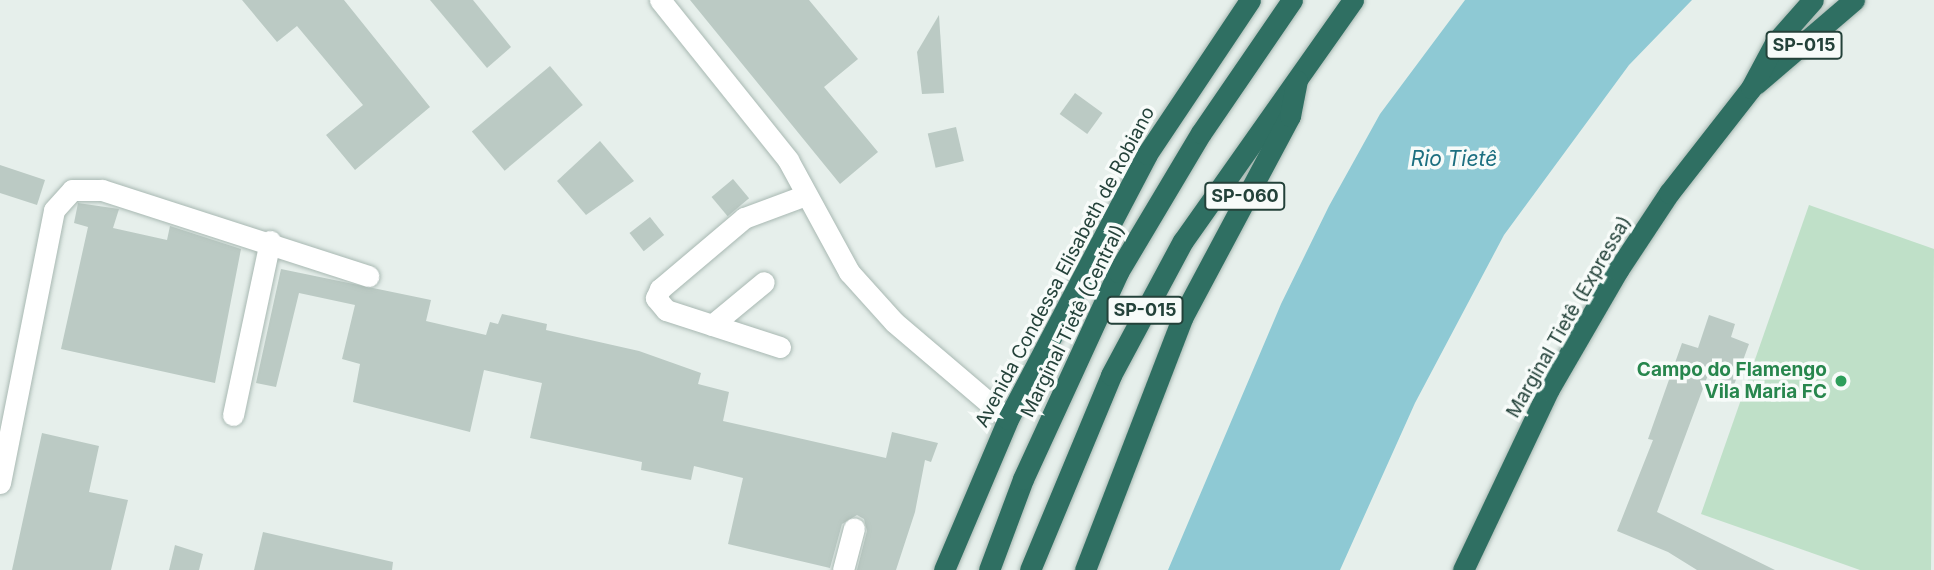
<!DOCTYPE html>
<meta charset="utf-8">
<style>
body{margin:0}
#map{position:relative;width:1934px;height:570px;overflow:hidden;background:#e6efeb;font-family:Inter,sans-serif}
div>[style]{position:absolute}
.green>*{inset:0;background:#bfe0c8}
.water>*{inset:0;background:#8ec9d4}
.building>*{inset:0;background:#bbcac4;transform-origin:0 0}
.roads{filter:drop-shadow(0 0 2px #a8b8b2) drop-shadow(0 0 2px #a8b8b2)}
.minor>*{height:21px;margin:-10.5px;padding:0 10.5px;transform-origin:10.5px;border-radius:10.5px;background:#fff}
.highway>*{height:21px;margin:-10.5px;padding:0 10.5px;transform-origin:10.5px;border-radius:10.5px;background:#2f6f62}
.dots>*{width:19px;height:19px;translate:-50% -50%;box-sizing:border-box;border:4px solid #f7fbf9;border-radius:50%}
span{translate:-50% -50%;white-space:nowrap;text-align:center;line-height:1.15;-webkit-text-stroke:7px #f7fbf9;paint-order:stroke}
.shield-label span{padding:2px 5px;background:#f7fbf9;border:2px solid;border-radius:5px;-webkit-text-stroke-width:0}
.shield-label{font-size:18px;color:#24423a;font-weight:700}
.street-label{font-size:19px;color:#24423a}
.leisure-label{font-size:19px;color:#27864d;font-weight:700}
.right{translate:-100% -50%;text-align:right}
.water-label{font-size:21px;color:#1c6f80;font-style:italic}
</style>
<div id="map">
<div class="green">
<i style="clip-path:polygon(1809px 205px,1934px 249px,1931px 570px,1860px 570px,1701px 514px)"></i>
</div>
<div class="water">
<i style="clip-path:polygon(1465px 0,1692px 0,1629px 65px,1504px 235px,1415px 403px,1340px 570px,1168px 570px,1281px 304px,1329px 206px,1380px 114px)"></i>
</div>
<div class="building">
<i style="clip-path:polygon(242px 0,344px 0,430px 107px,355px 170px,326px 135px,363px 105px,297px 26px,277px 42px)"></i>
<i style="clip-path:polygon(430px 0,473px 0,511px 47px,487px 68px)"></i>
<i style="clip-path:polygon(690px 0,809px 0,858px 59px,824px 87px,878px 152px,840px 184px)"></i>
<i style="clip-path:polygon(939px 15px,944px 93px,922px 94px,917px 52px)"></i>
<i style="left:550px;top:66px;width:51px;height:102px;rotate:50deg"></i>
<i style="left:1075px;top:93px;width:34px;height:26px;rotate:36deg"></i>
<i style="left:956px;top:127px;width:35px;height:29px;rotate:77deg"></i>
<i style="clip-path:polygon(600px 141px,634px 181px,586px 215px,557px 181px)"></i>
<i style="clip-path:polygon(0 165px,45px 180px,37px 205px,0 193px)"></i>
<i style="left:733px;top:179px;width:25px;height:28px;rotate:50deg"></i>
<i style="clip-path:polygon(78px 203px,119px 209px,113px 228px,167px 240px,170px 226px,241px 249px,215px 383px,61px 349px,88px 227px,74px 223px)"></i>
<i style="left:650px;top:217px;width:23px;height:26px;rotate:52deg"></i>
<i style="clip-path:polygon(281px 269px,431px 300px,426px 321px,486px 335px,490px 322px,498px 324px,502px 314px,547px 324px,546px 330px,639px 351px,701px 373px,698px 384px,729px 392px,723px 421px,886px 458px,892px 432px,938px 443px,931px 462px,925px 460px,915px 512px,896px 570px,857px 570px,867px 531px,864px 519px,857px 515px,842px 524px,830px 568px,728px 544px,743px 478px,694px 466px,691px 480px,641px 470px,642px 462px,530px 438px,542px 383px,484px 370px,470px 432px,353px 402px,360px 364px,342px 359px,355px 305px,299px 293px,276px 387px,256px 383px)"></i>
<i style="clip-path:polygon(1709px 315px,1735px 324px,1731px 337px,1749px 344px,1734px 385px,1708px 375px,1657px 512px,1775px 570px,1697px 570px,1668px 552px,1617px 531px,1653px 440px,1648px 439px,1682px 343px,1698px 348px)"></i>
<i style="clip-path:polygon(42px 433px,99px 446px,89px 492px,128px 500px,111px 570px,12px 570px)"></i>
<i style="clip-path:polygon(263px 532px,393px 562px,392px 570px,254px 570px)"></i>
<i style="clip-path:polygon(175px 545px,203px 554px,199px 570px,169px 570px)"></i>
</div>
<div class="roads">
<div class="minor">
<i style="left:660px;top:0;width:205px;rotate:51.3deg"></i>
<i style="left:788px;top:160px;width:128px;rotate:61.4deg"></i>
<i style="left:849px;top:272px;width:67px;rotate:48deg"></i>
<i style="left:894px;top:322px;width:150px;rotate:40.4deg"></i>
<i style="left:712px;top:325px;width:67px;rotate:-39.6deg"></i>
<i style="left:780px;top:347px;width:120px;rotate:-162deg"></i>
<i style="left:666px;top:310px;width:16px;rotate:-130deg"></i>
<i style="left:656px;top:298px;width:10px;rotate:-66deg"></i>
<i style="left:660px;top:289px;width:110px;rotate:-40.2deg"></i>
<i style="left:744px;top:218px;width:66px;rotate:-20.4deg"></i>
<i style="left:233px;top:415px;width:178px;rotate:-78deg"></i>
<i style="left:0;top:483px;width:278px;rotate:-78.8deg"></i>
<i style="left:54px;top:210px;width:27px;rotate:-48deg"></i>
<i style="left:72px;top:190px;width:30px"></i>
<i style="left:102px;top:190px;width:280px;rotate:17.9deg"></i>
<i style="left:843px;top:570px;width:43px;rotate:-75.3deg"></i>
</div>
<div class="highway">
<i style="left:1756px;top:84px;width:129px;rotate:-40.6deg"></i>
<i style="left:944px;top:570px;width:164px;rotate:-67deg"></i>
<i style="left:1008px;top:419px;width:299px;rotate:-62.3deg"></i>
<i style="left:1147px;top:154px;width:185px;rotate:-56.2deg"></i>
<i style="left:989px;top:570px;width:97px;rotate:-69.5deg"></i>
<i style="left:1023px;top:479px;width:228px;rotate:-65.3deg"></i>
<i style="left:1118px;top:272px;width:162px;rotate:-59.2deg"></i>
<i style="left:1201px;top:133px;width:161px;rotate:-55.6deg"></i>
<i style="left:1030px;top:570px;width:211px;rotate:-67.4deg"></i>
<i style="left:1111px;top:375px;width:152px;rotate:-61.8deg"></i>
<i style="left:1183px;top:241px;width:295px;rotate:-54.8deg"></i>
<i style="left:1085px;top:570px;width:270px;rotate:-68.9deg"></i>
<i style="left:1182px;top:318px;width:229px;rotate:-61.9deg"></i>
<i style="left:1290px;top:116px;width:36px;rotate:-79deg"></i>
<i style="left:1463px;top:570px;width:200px;rotate:-64.6deg"></i>
<i style="left:1549px;top:389px;width:138px;rotate:-59.9deg"></i>
<i style="left:1618px;top:270px;width:92px;rotate:-56.5deg"></i>
<i style="left:1669px;top:193px;width:133px;rotate:-52deg"></i>
<i style="left:1751px;top:88px;width:51px;rotate:-61.9deg"></i>
<i style="left:1775px;top:43px;width:57px;rotate:-48.5deg"></i>
</div>
</div>
<div class="dots">
<i style="left:1841px;top:381px;background:#2e9e5b"></i>
</div>
<div class="shield-label">
<span style="left:1804px;top:45px">SP-015</span>
<span style="left:1245px;top:196px">SP-060</span>
<span style="left:1145px;top:310px">SP-015</span>
</div>
<div class="street-label">
<span style="left:1065px;top:267px;rotate:-62deg">Avenida Condessa Elisabeth de Robiano</span>
<span style="left:1569px;top:317px;rotate:-60deg">Marginal Tietê (Expressa)</span>
<span style="left:1073px;top:321px;rotate:-64deg">Marginal Tietê (Central)</span>
</div>
<div class="leisure-label">
<span class="right" style="left:1827px;top:381px">Campo do Flamengo<br>Vila Maria FC</span>
</div>
<div class="water-label">
<span style="left:1454px;top:159px">Rio Tietê</span>
</div>
</div>
